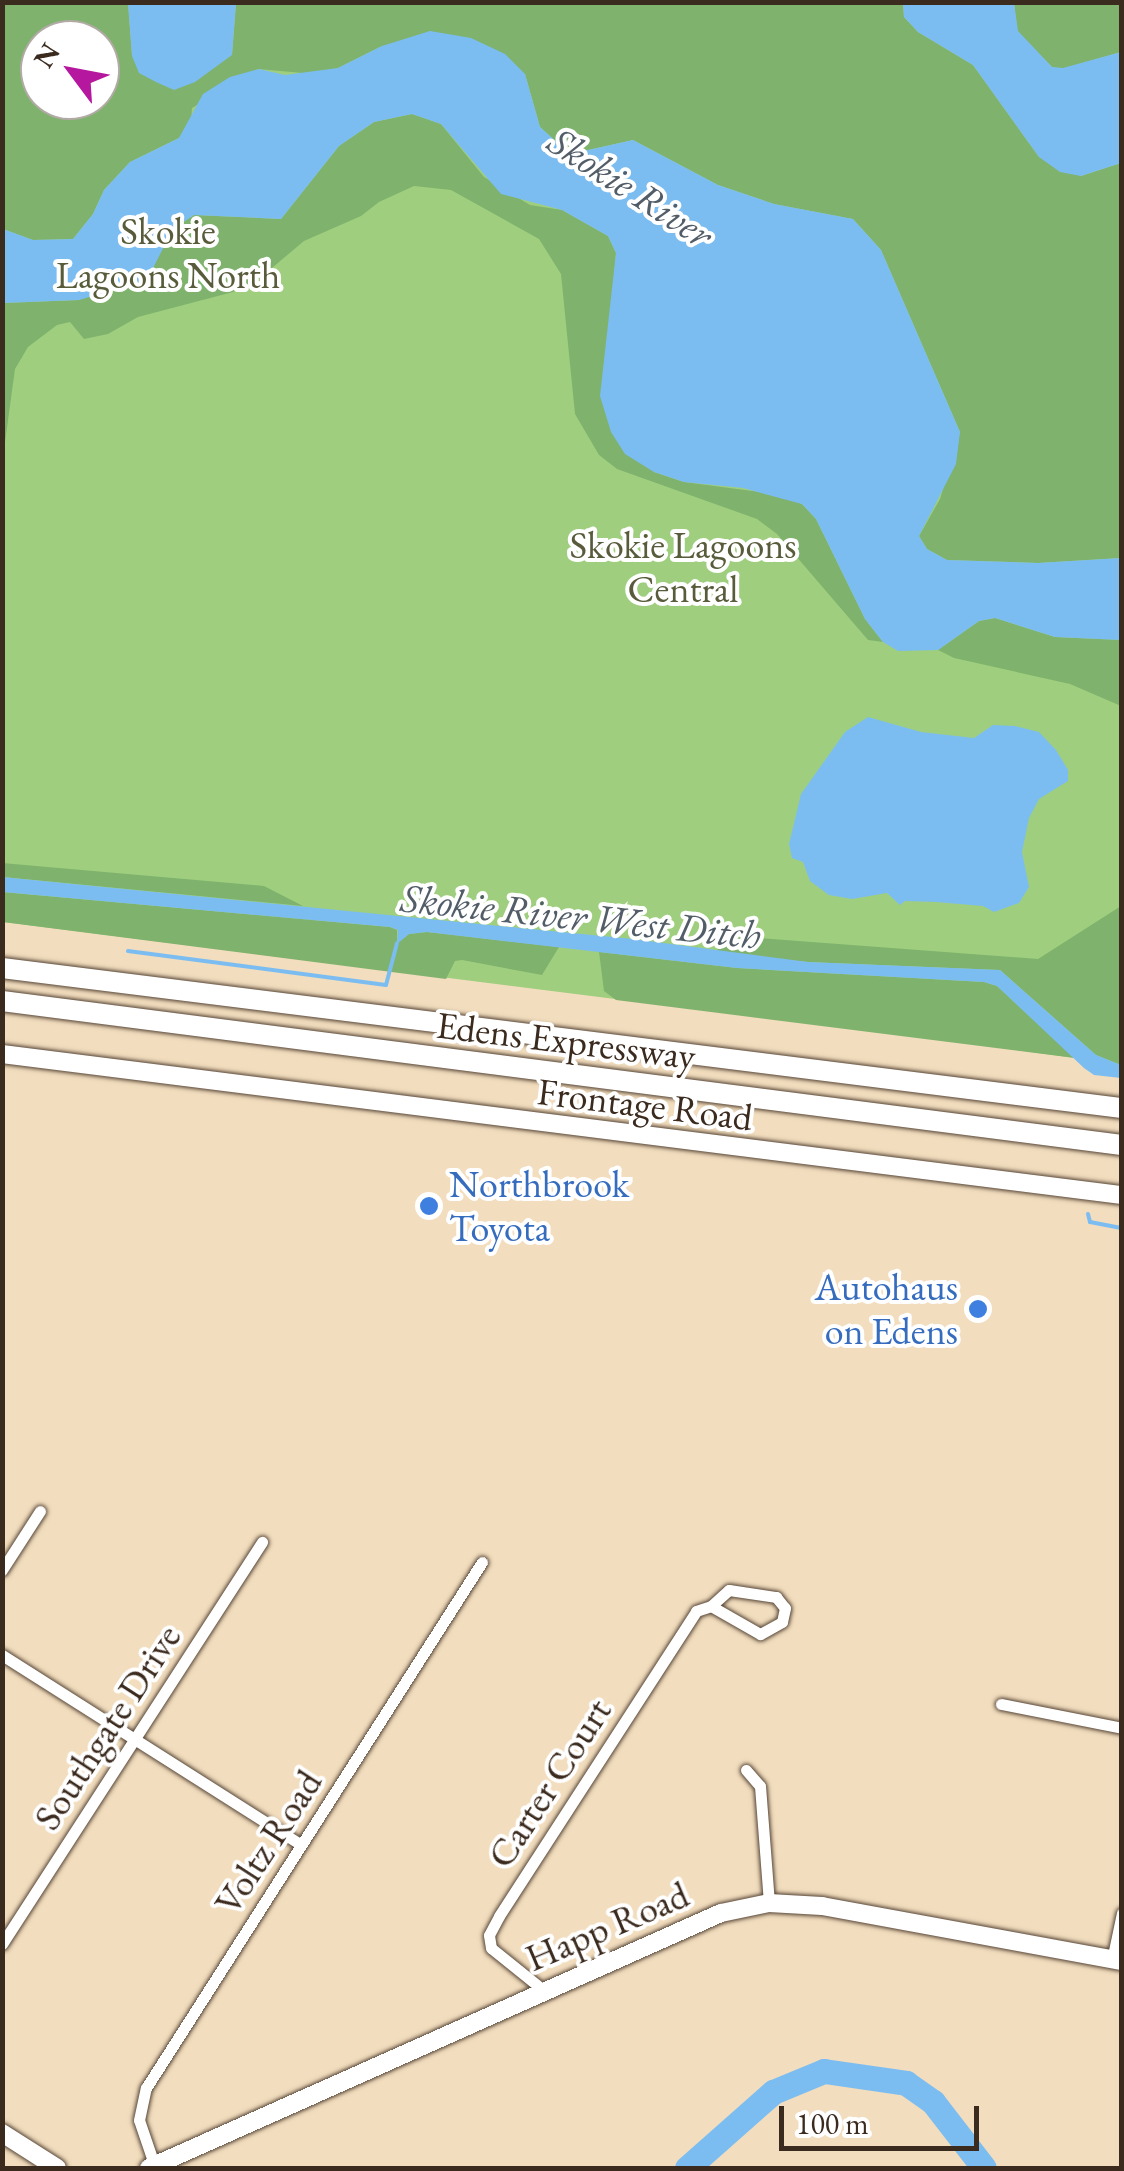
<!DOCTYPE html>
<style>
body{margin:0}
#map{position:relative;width:1124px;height:2171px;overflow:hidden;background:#f2ddbe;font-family:"EB Garamond",serif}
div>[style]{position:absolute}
.green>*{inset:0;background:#9fcf7e}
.forest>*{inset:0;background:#7fb26d}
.water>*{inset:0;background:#7cbdf1}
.stream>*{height:4px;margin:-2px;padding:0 2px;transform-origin:2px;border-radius:2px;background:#7cbdf1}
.river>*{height:25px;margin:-12.5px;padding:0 12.5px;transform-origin:12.5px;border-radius:12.5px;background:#7cbdf1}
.roads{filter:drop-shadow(0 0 2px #564536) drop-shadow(0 0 2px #564536)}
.street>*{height:11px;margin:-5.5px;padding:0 5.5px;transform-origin:5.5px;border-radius:5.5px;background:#fff}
.secondary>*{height:18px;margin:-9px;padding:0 9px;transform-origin:9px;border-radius:9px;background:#fff}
.highway>*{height:20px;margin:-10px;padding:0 10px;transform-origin:10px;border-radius:10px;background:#fff}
.dots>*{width:28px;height:28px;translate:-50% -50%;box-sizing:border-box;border:5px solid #fff;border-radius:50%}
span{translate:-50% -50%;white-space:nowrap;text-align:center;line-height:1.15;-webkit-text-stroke:8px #fff;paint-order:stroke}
.park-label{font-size:38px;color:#595c3b}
.street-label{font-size:38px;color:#3b2a1e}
.shop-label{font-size:38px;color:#366cbe}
.left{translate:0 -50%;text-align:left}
.right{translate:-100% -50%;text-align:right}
.water-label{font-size:40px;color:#525d68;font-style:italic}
.frame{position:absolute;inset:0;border:5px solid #3b2a1e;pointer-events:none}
.north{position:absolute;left:20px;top:20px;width:100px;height:100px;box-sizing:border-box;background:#fff;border:2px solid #b1aaa5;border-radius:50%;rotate:302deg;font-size:28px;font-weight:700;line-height:40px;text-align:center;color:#3b2a1e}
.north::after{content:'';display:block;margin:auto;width:35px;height:45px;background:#b5179e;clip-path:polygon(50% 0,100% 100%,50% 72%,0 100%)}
.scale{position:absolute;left:779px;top:2106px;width:200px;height:45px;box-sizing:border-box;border:5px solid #3b2a1e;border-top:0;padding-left:12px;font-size:30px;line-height:35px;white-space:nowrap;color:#3b2a1e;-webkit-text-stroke:8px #fff;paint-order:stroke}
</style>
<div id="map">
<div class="green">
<i style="clip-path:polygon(evenodd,2px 3px,1121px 3px,1121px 1072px,1075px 1058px,980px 1045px,3px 922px,2px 3px,40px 40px,100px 40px,100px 100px,40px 100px,40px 40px)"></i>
</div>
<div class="forest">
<i style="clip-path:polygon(1014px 2px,1121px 3px,1121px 52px,1062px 69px,1052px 67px,1017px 31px)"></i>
<i style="clip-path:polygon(evenodd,2px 3px,128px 3px,132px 55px,232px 55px,236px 3px,903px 3px,904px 17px,918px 32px,973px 65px,1039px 157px,1081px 176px,1121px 163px,1121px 558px,1038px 563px,947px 560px,927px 549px,919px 536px,940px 499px,960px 432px,881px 250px,853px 219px,774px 204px,718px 185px,633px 140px,570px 154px,540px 127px,525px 74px,382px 46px,338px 68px,314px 74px,258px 69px,192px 108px,191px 122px,179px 138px,130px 162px,104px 190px,93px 214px,73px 239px,33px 240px,3px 229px,2px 3px,40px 40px,100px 40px,100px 100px,40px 100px,40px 40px)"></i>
<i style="clip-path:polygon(412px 114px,441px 124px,484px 177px,530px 205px,562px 210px,608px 236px,616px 253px,609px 339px,654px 472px,684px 482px,775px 494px,802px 504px,816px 519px,865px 619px,883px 642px,868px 640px,777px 534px,757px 519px,617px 469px,599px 455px,575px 414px,561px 274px,539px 239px,451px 190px,414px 186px,379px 202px,361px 216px,304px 241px,260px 278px,233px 292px,138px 317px,108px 334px,84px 339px,70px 322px,57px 325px,28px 347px,15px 369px,3px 457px,3px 303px,79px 300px,165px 244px,173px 229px,194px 215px,281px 219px,339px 146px,374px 122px)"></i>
<i style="clip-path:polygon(995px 618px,1055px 637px,1121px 640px,1121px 706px,1070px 684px,954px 658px,938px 650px,979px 621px)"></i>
<i style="clip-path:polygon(2px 863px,264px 886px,303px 906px,3px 877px)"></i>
<i style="clip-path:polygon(2px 892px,390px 927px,397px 930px,397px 942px,409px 934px,427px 932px,559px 947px,542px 975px,462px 960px,455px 961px,446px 979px,3px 922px)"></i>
<i style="clip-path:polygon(1121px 906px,1121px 1065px,1096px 1055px,1000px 970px,808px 962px,715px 953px,725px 940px,744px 937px,1038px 959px)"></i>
<i style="clip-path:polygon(599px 952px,737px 968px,984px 982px,997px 986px,1075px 1058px,616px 1000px,604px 991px)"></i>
</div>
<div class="water">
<i style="clip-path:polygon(128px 3px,236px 3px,232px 55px,195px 82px,174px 90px,156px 82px,139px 73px,132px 56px)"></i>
<i style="clip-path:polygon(903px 3px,1014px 3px,1018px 31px,1052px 67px,1063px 68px,1121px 52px,1121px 163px,1081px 176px,1060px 172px,1039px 157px,973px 65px,918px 32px,904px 17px)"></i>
<i style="clip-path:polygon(430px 31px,471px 38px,505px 54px,525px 74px,540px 127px,570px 154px,633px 140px,718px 185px,774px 204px,853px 219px,881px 250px,960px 432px,956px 464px,919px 536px,927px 549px,947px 560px,1038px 563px,1121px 558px,1121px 640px,1055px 637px,995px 618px,979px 621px,938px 650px,898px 651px,883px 642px,865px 619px,816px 519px,802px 504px,743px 488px,684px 482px,654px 472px,625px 454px,611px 432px,600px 396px,616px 253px,608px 236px,562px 210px,501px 194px,441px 124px,412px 114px,374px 122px,339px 146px,281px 219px,194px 215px,173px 229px,152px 270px,140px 282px,79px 300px,3px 303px,3px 229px,33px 240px,73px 239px,93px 214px,104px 190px,130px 162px,179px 138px,203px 94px,230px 77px,259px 69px,285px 75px,338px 68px,382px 46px)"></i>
<i style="clip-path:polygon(868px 717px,921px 732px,974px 738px,993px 725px,1015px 726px,1039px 732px,1056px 750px,1068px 770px,1068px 781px,1039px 799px,1029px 818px,1022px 852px,1029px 887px,1019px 903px,994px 912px,983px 906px,936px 902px,905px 901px,900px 905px,887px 893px,852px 899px,829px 895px,810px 881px,803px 862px,792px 858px,789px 844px,801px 794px,845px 732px)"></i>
<i style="clip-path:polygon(2px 877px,633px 939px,808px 962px,1000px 970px,1096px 1055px,1121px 1065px,1121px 1078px,1094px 1075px,1084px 1068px,997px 986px,984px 982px,737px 968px,427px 932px,409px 934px,397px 944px,398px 930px,390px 927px,3px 892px)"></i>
</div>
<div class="stream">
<i style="left:128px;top:951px;width:260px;rotate:7.5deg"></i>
<i style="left:386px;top:985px;width:43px;rotate:-75.3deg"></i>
<i style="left:1088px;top:1214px;width:8px;rotate:76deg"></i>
<i style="left:1090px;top:1222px;width:33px;rotate:11deg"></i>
</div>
<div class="river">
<i style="left:687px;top:2168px;width:115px;rotate:-41.5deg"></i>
<i style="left:773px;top:2092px;width:55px;rotate:-22.4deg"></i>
<i style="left:824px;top:2071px;width:83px;rotate:8.3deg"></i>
<i style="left:906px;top:2083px;width:33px;rotate:35deg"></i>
<i style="left:933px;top:2102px;width:83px;rotate:52.3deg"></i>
</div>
<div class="roads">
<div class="street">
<i style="left:2px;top:1570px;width:70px;rotate:-57.2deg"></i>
<i style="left:2px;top:1655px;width:354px;rotate:32.4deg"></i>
<i style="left:1001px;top:1704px;width:123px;rotate:11.2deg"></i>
<i style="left:746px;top:1770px;width:21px;rotate:49deg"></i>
<i style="left:760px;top:1786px;width:117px;rotate:85.6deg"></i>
<i style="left:2px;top:1944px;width:479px;rotate:-57.1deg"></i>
<i style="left:1112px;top:1960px;width:48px;rotate:-78deg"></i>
<i style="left:542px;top:1989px;width:65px;rotate:-141.2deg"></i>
<i style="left:491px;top:1948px;width:13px;rotate:-99deg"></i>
<i style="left:489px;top:1935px;width:21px;rotate:-62deg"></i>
<i style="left:499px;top:1916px;width:363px;rotate:-57.1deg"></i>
<i style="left:696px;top:1611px;width:16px;rotate:-18deg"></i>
<i style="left:711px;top:1606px;width:24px;rotate:-42deg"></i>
<i style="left:729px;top:1590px;width:48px;rotate:8.5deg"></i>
<i style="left:776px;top:1597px;width:14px;rotate:51deg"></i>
<i style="left:785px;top:1608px;width:14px;rotate:102deg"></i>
<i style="left:782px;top:1622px;width:25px;rotate:151deg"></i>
<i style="left:760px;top:1634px;width:56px;rotate:-150.3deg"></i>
<i style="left:154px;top:2164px;width:46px;rotate:-108.8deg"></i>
<i style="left:139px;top:2120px;width:33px;rotate:-78deg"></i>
<i style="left:146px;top:2088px;width:624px;rotate:-57.43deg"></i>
</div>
<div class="secondary">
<i style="left:2px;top:1054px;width:1129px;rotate:7.18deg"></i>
<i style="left:2px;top:2133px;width:65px;rotate:32.5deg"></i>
<i style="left:149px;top:2168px;width:626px;rotate:-24.03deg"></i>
<i style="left:721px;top:1913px;width:49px;rotate:-11.8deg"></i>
<i style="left:769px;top:1903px;width:53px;rotate:3.2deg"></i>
<i style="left:822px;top:1906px;width:305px;rotate:10.4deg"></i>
</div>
<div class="highway">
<i style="left:2px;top:968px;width:1129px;rotate:7.13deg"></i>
<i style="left:2px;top:1001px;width:1129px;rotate:7.33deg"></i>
</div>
</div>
<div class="dots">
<i style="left:429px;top:1206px;background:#3f7fe0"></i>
<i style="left:978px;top:1309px;background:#3f7fe0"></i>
</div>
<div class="park-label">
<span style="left:168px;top:253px">Skokie<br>Lagoons North</span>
<span style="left:683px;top:567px">Skokie Lagoons<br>Central</span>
</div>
<div class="street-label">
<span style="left:566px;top:1040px;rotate:7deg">Edens Expressway</span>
<span style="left:645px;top:1104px;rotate:7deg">Frontage Road</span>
<span style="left:107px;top:1727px;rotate:-57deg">Southgate Drive</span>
<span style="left:549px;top:1783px;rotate:-57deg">Carter Court</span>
<span style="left:268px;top:1842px;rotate:-57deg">Voltz Road</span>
<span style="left:607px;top:1926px;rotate:-23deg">Happ Road</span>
</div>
<div class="shop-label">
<span class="left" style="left:449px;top:1206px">Northbrook<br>Toyota</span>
<span class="right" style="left:958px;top:1309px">Autohaus<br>on Edens</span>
</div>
<div class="water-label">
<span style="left:631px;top:187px;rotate:33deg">Skokie River</span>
<span style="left:581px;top:916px;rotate:6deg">Skokie River West Ditch</span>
</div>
<div class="frame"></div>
<div class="north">N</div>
<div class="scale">100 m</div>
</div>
